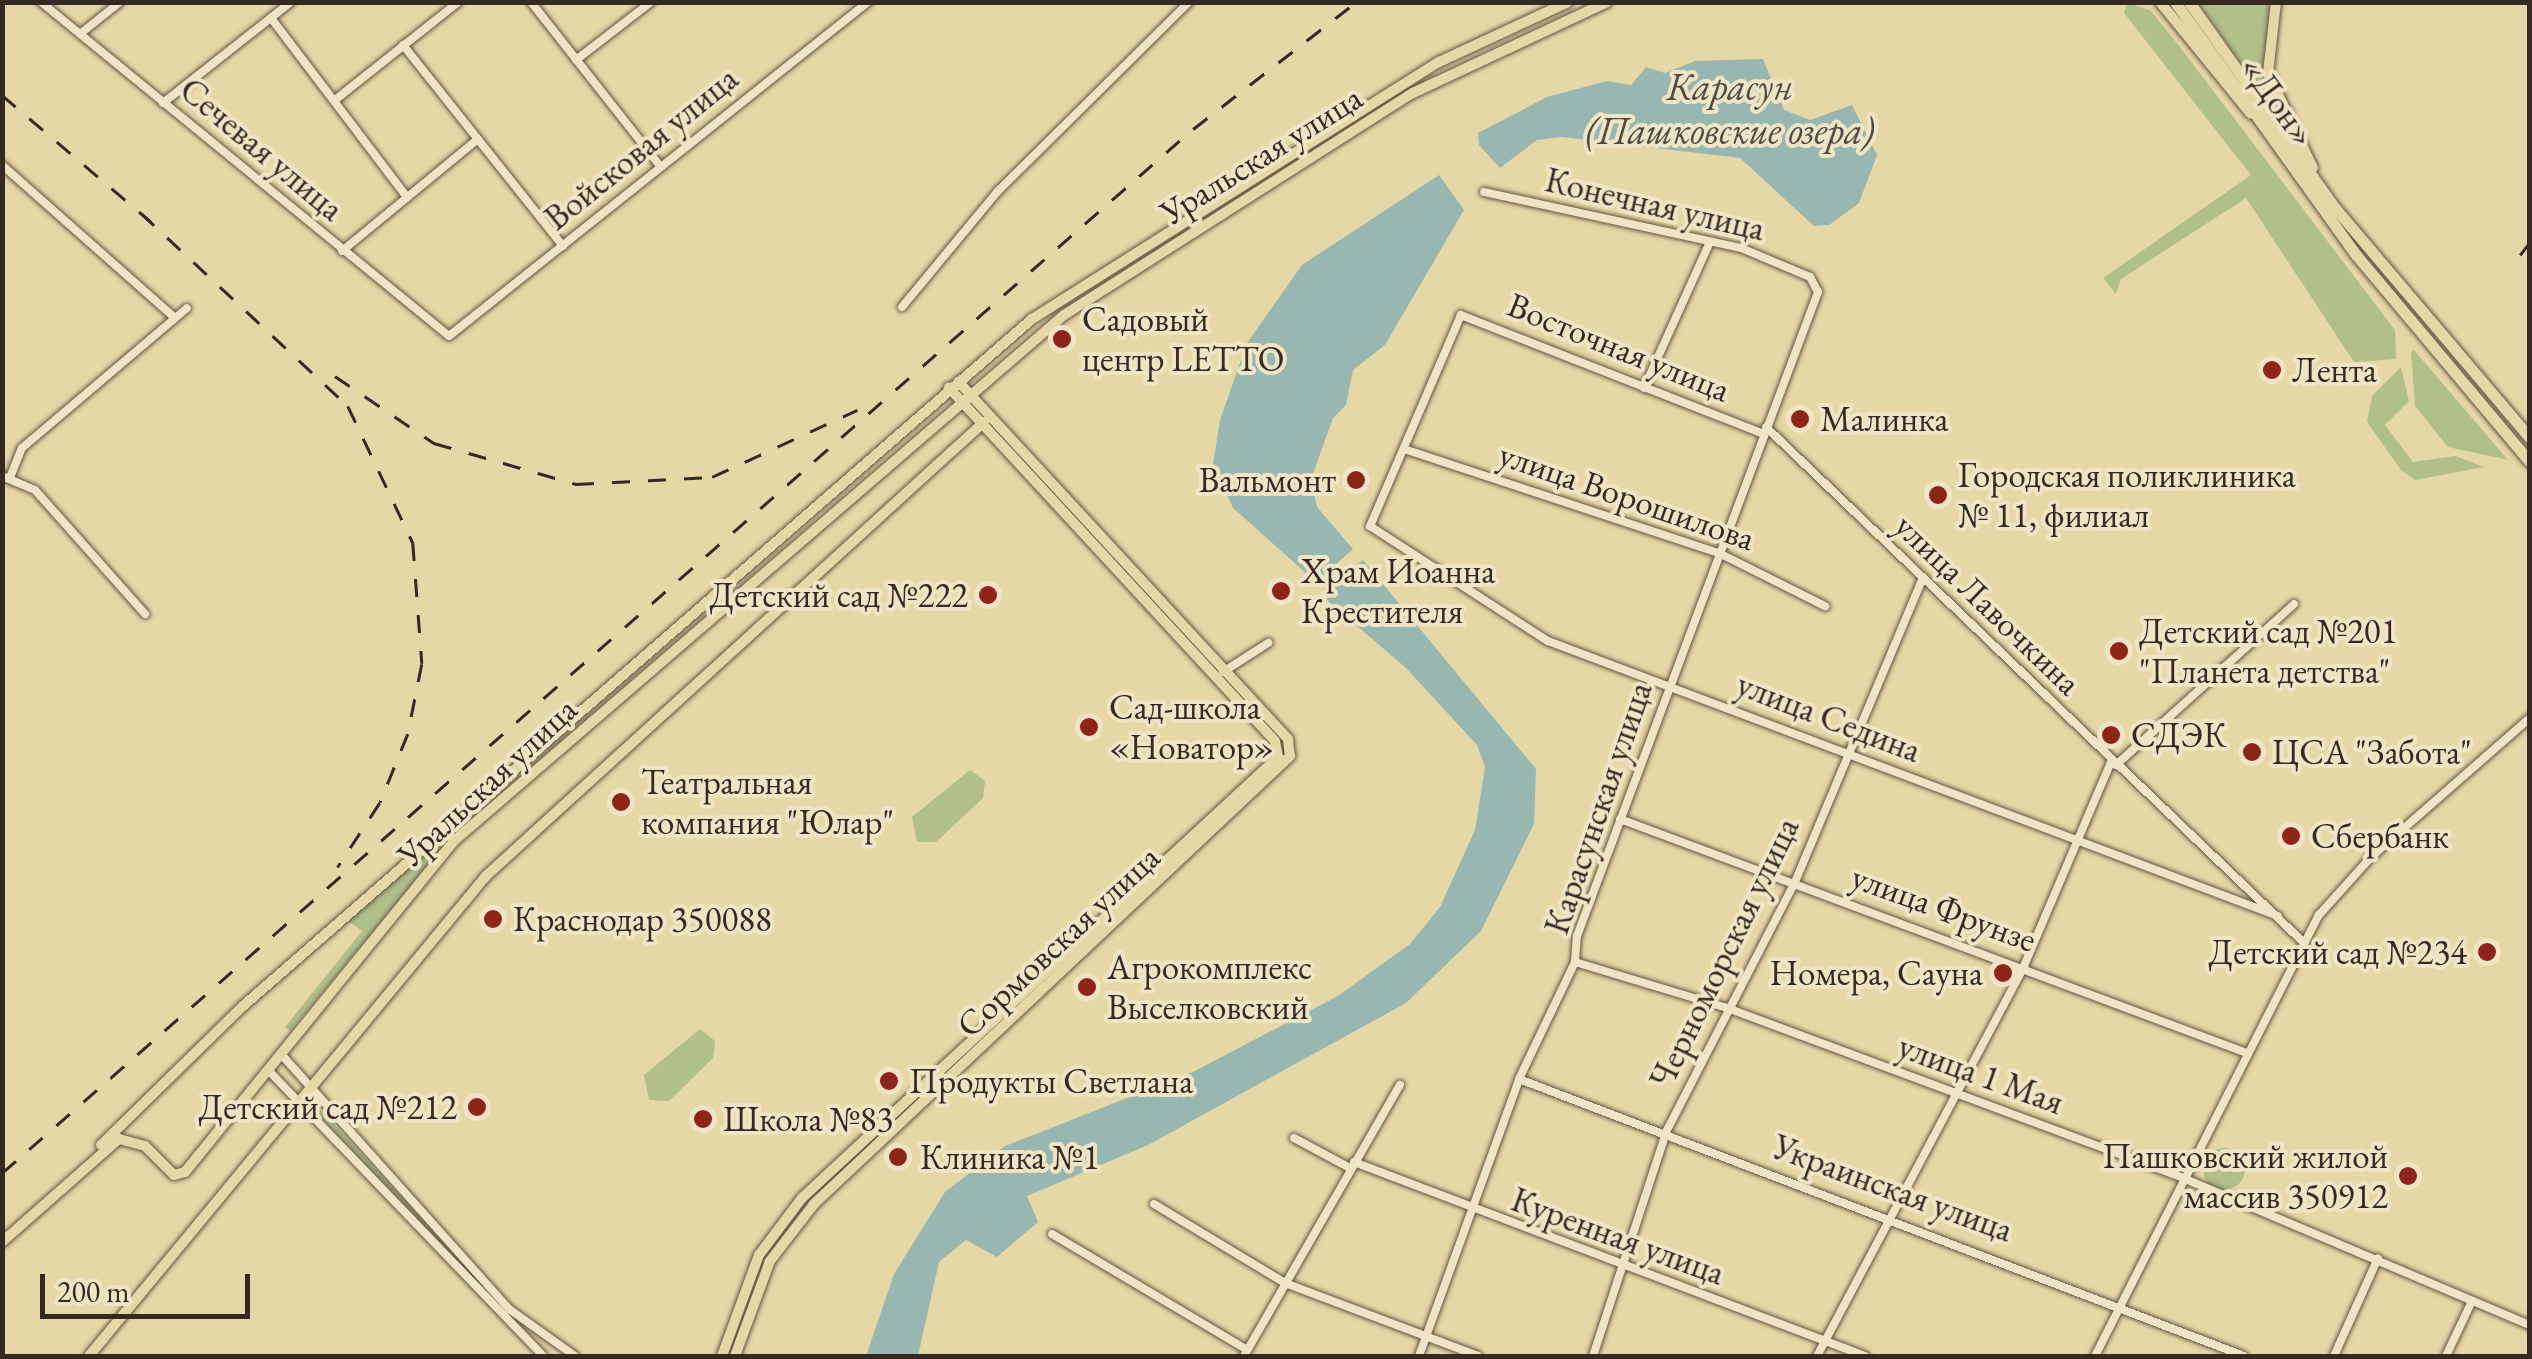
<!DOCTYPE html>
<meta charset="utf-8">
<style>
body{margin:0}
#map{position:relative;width:2532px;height:1359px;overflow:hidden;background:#e6d7a6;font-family:"EB Garamond",serif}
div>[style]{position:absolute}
.green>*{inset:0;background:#b1bf89}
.round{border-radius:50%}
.water>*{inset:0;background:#99b7b1}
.roads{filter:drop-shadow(0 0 2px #625444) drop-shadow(0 0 2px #625444)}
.minor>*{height:8px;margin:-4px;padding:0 4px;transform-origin:4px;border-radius:4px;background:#efe5c5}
.major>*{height:10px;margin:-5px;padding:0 5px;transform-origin:5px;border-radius:5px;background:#e6d7a6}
.highway>*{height:11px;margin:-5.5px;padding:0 5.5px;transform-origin:5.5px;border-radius:5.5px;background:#e6d7a6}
.rail>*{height:2.5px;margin-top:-1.25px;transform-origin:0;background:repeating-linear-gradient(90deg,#362923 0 18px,transparent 0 36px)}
.dots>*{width:28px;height:28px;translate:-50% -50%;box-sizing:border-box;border:5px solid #efe5c5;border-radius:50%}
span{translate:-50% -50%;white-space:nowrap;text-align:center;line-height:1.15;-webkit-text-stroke:8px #efe5c5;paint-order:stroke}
.street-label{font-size:35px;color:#362923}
.poi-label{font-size:35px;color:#362923}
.left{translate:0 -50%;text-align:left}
.right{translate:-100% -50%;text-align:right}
.water-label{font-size:38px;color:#4f4c46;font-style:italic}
.frame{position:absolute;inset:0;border:5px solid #362923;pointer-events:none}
.scale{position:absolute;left:40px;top:1274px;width:210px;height:45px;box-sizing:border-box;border:5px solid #362923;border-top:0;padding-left:12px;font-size:30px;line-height:35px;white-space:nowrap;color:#362923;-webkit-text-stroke:8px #efe5c5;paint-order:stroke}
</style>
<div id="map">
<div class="green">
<i style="clip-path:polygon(2127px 3px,2150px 10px,2180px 47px,2395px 330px,2396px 359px,2354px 362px,2246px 198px,2121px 279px,2116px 294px,2103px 278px,2251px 175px,2124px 13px)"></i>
<i style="clip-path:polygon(2199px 3px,2270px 3px,2264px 70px,2278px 117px)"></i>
<i style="clip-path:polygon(2411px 352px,2414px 350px,2508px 460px,2448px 447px,2415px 406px)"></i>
<i style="clip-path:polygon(2401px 367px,2409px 401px,2385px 425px,2413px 462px,2456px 456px,2484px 467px,2415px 480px,2401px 470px,2367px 422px,2372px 396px)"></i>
<i style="clip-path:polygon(970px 770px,985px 781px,983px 798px,936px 842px,917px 842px,912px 817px)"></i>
<i style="clip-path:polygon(476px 807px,290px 1031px,285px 1027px,362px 931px,346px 919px)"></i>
<i style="clip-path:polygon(700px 1029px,715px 1041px,713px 1058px,669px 1101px,649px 1100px,644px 1075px)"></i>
<i style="clip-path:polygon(316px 1105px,496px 1298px,494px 1301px,313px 1109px)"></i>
<i class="round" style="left:2203px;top:1148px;width:42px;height:42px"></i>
</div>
<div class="water">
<i style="clip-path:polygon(1763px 59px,1784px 110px,1810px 120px,1852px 105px,1877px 155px,1859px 203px,1829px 225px,1814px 226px,1740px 158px,1562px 137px,1537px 140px,1500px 168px,1479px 145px,1478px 133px,1547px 97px,1607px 81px,1631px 85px,1646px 67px,1665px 73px,1695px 61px)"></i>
<i style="clip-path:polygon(1439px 175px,1464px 210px,1385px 345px,1353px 370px,1346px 405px,1333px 418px,1311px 479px,1317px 507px,1353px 549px,1316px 582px,1233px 508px,1213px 464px,1220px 420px,1247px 343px,1302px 265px)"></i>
<i style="clip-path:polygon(1363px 560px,1536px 769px,1534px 824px,1481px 931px,1406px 1003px,1148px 1145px,1027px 1196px,1038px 1222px,997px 1257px,966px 1240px,939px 1262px,918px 1356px,866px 1356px,894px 1274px,945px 1192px,1005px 1146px,1193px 1072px,1338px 996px,1410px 944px,1440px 907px,1475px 830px,1485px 767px,1477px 745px,1406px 668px,1329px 602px,1323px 590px)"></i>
</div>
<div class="roads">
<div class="minor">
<i style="left:41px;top:2px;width:527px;rotate:39.3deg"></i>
<i style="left:449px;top:336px;width:536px;rotate:-38.56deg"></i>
<i style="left:531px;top:2px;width:210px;rotate:51.8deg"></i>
<i style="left:271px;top:18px;width:225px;rotate:52.8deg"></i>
<i style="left:80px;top:34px;width:51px;rotate:-38.7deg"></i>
<i style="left:403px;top:45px;width:257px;rotate:51.5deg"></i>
<i style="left:576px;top:60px;width:95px;rotate:-37.7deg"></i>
<i style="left:335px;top:100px;width:157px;rotate:-38.5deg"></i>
<i style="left:163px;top:103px;width:163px;rotate:-38.3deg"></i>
<i style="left:2px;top:165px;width:231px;rotate:41.5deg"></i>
<i style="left:342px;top:251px;width:176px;rotate:-39.5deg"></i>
<i style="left:902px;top:307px;width:151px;rotate:-50.4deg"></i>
<i style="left:998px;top:191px;width:269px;rotate:-44.7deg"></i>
<i style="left:1644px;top:388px;width:160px;rotate:-65.7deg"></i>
<i style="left:1766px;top:427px;width:745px;rotate:43.8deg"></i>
<i style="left:1764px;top:434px;width:326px;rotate:-158.6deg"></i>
<i style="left:1461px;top:315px;width:230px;rotate:113.3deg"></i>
<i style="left:1370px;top:526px;width:212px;rotate:32.9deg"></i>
<i style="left:1548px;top:641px;width:780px;rotate:20.64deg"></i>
<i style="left:1404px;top:449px;width:332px;rotate:18.3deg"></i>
<i style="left:1719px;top:553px;width:119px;rotate:26.6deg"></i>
<i style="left:11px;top:475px;width:29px;rotate:-68deg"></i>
<i style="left:22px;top:448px;width:216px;rotate:-40.3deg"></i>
<i style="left:2px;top:476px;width:36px;rotate:23deg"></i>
<i style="left:35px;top:490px;width:166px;rotate:48.4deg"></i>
<i style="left:1223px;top:672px;width:54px;rotate:-32.8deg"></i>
<i style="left:2116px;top:765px;width:240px;rotate:-42.1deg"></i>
<i style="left:1620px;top:819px;width:669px;rotate:20.47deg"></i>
<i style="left:1575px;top:962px;width:159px;rotate:16.8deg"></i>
<i style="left:1727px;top:1008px;width:487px;rotate:20.4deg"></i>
<i style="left:2183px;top:1178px;width:377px;rotate:23deg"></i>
<i style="left:281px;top:1054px;width:342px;rotate:48.2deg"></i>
<i style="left:509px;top:1309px;width:81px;rotate:35.5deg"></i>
<i style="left:268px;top:1070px;width:397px;rotate:46.1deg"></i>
<i style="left:1519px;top:1079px;width:776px;rotate:20.91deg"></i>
<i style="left:1294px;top:1138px;width:64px;rotate:28.2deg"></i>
<i style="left:1354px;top:1162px;width:547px;rotate:20.79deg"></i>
<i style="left:1154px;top:1204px;width:153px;rotate:31.1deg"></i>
<i style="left:1285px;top:1283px;width:206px;rotate:20.7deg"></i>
<i style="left:1052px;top:1234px;width:227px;rotate:30.7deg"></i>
<i style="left:1244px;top:1356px;width:313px;rotate:-60.1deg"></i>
<i style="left:1419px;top:1356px;width:294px;rotate:-70.1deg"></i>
<i style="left:1519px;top:1079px;width:130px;rotate:-64.4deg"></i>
<i style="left:1575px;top:962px;width:26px;rotate:-86deg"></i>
<i style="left:1577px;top:936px;width:688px;rotate:-69.48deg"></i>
<i style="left:1818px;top:292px;width:17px;rotate:-118deg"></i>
<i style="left:1810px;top:277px;width:75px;rotate:-157.2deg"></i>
<i style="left:1741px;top:248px;width:263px;rotate:-167.7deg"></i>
<i style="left:1593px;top:1356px;width:236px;rotate:-71.9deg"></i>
<i style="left:1666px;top:1132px;width:281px;rotate:-62.7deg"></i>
<i style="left:1795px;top:882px;width:328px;rotate:-67.2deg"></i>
<i style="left:1817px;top:1356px;width:442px;rotate:-62deg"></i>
<i style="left:2024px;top:966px;width:224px;rotate:-66.9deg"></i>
<i style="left:2095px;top:1356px;width:495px;rotate:-63.1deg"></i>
<i style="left:2319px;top:915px;width:78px;rotate:-48.1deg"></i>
<i style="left:2371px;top:857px;width:211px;rotate:-41.2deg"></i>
<i style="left:2334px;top:1356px;width:107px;rotate:-65.8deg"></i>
<i style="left:2446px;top:1356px;width:61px;rotate:-64.7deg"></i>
</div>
<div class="major">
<i style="left:2160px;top:2px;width:144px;rotate:50.9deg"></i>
<i style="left:2276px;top:2px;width:71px;rotate:96.4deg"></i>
<i style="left:2268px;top:73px;width:105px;rotate:64.7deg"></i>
<i style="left:101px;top:1145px;width:199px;rotate:-44.4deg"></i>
<i style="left:243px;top:1006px;width:1046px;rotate:-41.05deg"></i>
<i style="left:1032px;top:319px;width:481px;rotate:-32.3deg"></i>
<i style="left:1439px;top:62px;width:142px;rotate:-24.9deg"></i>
<i style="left:2px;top:1242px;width:156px;rotate:-41.4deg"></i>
<i style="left:119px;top:1139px;width:27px;rotate:15deg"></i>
<i style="left:145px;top:1146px;width:41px;rotate:45deg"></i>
<i style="left:174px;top:1175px;width:11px;rotate:-15deg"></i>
<i style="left:185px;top:1172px;width:427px;rotate:-50.9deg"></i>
<i style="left:454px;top:841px;width:805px;rotate:-40.77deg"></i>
<i style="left:1064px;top:315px;width:414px;rotate:-32.5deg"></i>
<i style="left:1413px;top:93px;width:214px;rotate:-25.1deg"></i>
<i style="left:89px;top:1356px;width:623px;rotate:-50.41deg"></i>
<i style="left:486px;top:876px;width:674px;rotate:-42.35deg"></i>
<i style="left:722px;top:1356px;width:108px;rotate:-69.9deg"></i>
<i style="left:759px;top:1255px;width:71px;rotate:-53deg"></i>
<i style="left:802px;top:1198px;width:649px;rotate:-42.81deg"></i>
<i style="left:1278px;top:757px;width:16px;rotate:-101deg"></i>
<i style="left:1275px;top:741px;width:481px;rotate:-132.7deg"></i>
<i style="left:735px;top:1356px;width:101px;rotate:-69.8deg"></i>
<i style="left:770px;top:1261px;width:72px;rotate:-52.3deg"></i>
<i style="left:814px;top:1204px;width:654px;rotate:-43.26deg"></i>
<i style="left:1290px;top:756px;width:17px;rotate:-97deg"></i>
<i style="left:1288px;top:739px;width:486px;rotate:-132.7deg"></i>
</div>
<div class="highway">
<i style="left:2175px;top:2px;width:312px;rotate:54.4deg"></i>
<i style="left:2357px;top:256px;width:269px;rotate:50deg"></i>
<i style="left:2189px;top:2px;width:252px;rotate:54.7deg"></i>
<i style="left:2335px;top:208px;width:302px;rotate:49.7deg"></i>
</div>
</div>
<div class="rail">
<i style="left:2px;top:95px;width:196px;rotate:40.4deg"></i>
<i style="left:141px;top:213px;width:283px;rotate:43deg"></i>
<i style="left:348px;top:406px;width:152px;rotate:64.6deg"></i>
<i style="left:413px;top:543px;width:121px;rotate:85.7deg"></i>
<i style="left:422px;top:664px;width:71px;rotate:101.3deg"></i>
<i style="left:408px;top:734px;width:74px;rotate:112.1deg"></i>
<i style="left:380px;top:803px;width:77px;rotate:123.3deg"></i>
<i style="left:2520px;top:255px;width:16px;rotate:-52deg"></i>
<i style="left:335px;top:376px;width:120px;rotate:34.1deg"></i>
<i style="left:434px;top:443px;width:148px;rotate:16.1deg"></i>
<i style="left:576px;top:484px;width:136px;rotate:-2.9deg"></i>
<i style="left:712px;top:477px;width:160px;rotate:-24.8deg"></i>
<i style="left:2px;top:1173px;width:1584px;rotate:-41.24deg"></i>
<i style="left:1193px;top:129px;width:207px;rotate:-37.9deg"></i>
</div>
<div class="dots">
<i style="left:1062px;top:339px;background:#8f2418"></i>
<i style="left:2272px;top:370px;background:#8f2418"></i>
<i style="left:1800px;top:419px;background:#8f2418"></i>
<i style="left:1356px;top:480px;background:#8f2418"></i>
<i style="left:1938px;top:495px;background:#8f2418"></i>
<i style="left:1281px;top:591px;background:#8f2418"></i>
<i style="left:988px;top:595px;background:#8f2418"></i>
<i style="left:2119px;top:651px;background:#8f2418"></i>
<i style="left:1089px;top:727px;background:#8f2418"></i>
<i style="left:2111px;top:735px;background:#8f2418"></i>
<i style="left:2252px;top:752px;background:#8f2418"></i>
<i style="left:621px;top:802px;background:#8f2418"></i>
<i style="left:2291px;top:836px;background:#8f2418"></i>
<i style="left:493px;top:919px;background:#8f2418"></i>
<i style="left:2487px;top:952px;background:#8f2418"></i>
<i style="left:2003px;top:973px;background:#8f2418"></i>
<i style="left:1087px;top:987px;background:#8f2418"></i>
<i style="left:889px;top:1081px;background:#8f2418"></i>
<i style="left:477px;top:1107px;background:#8f2418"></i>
<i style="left:703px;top:1119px;background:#8f2418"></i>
<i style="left:898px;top:1157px;background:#8f2418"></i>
<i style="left:2408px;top:1176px;background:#8f2418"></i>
</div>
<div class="street-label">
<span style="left:2278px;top:101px;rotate:54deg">«Дон»</span>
<span style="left:641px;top:148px;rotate:-39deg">Войсковая улица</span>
<span style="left:262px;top:149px;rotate:40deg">Сечевая улица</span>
<span style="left:1261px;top:155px;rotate:-32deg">Уральская улица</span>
<span style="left:1655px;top:204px;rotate:13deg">Конечная улица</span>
<span style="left:1619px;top:347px;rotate:22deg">Восточная улица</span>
<span style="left:1627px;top:496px;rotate:19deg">улица Ворошилова</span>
<span style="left:1988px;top:604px;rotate:44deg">улица Лавочкина</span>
<span style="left:1829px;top:717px;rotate:21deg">улица Седина</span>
<span style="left:487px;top:782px;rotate:-43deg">Уральская улица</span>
<span style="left:1598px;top:808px;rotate:-71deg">Карасунская улица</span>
<span style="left:1944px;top:908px;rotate:20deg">улица Фрунзе</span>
<span style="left:1058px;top:941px;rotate:-43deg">Сормовская улица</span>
<span style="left:1724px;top:953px;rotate:-64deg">Черноморская улица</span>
<span style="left:1981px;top:1074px;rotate:20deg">улица 1 Мая</span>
<span style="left:1893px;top:1188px;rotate:20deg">Украинская улица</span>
<span style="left:1618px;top:1236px;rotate:20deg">Куренная улица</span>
</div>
<div class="poi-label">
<span class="left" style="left:1082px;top:339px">Садовый<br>центр LETTO</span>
<span class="left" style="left:2292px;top:370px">Лента</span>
<span class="left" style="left:1820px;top:419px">Малинка</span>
<span class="left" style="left:1958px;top:495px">Городская поликлиника<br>№ 11, филиал</span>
<span class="right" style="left:1336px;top:480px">Вальмонт</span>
<span class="left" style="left:1301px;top:591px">Храм Иоанна<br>Крестителя</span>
<span class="right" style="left:968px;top:595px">Детский сад №222</span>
<span class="left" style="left:2139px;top:651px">Детский сад №201<br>"Планета детства"</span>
<span class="left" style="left:1109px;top:727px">Сад-школа<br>«Новатор»</span>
<span class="left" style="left:2131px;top:735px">СДЭК</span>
<span class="left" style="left:2272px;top:752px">ЦСА "Забота"</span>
<span class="left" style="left:641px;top:802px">Театральная<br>компания "Юлар"</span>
<span class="left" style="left:2311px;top:836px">Сбербанк</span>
<span class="left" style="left:513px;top:919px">Краснодар 350088</span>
<span class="right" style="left:2467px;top:952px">Детский сад №234</span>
<span class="left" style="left:1107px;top:987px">Агрокомплекс<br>Выселковский</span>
<span class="right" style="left:1983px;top:973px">Номера, Сауна</span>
<span class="left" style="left:909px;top:1081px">Продукты Светлана</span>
<span class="right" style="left:457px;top:1107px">Детский сад №212</span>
<span class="left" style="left:723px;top:1119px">Школа №83</span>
<span class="right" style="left:2388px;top:1176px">Пашковский жилой<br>массив 350912</span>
<span class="left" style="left:920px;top:1157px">Клиника №1</span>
</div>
<div class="water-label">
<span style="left:1730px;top:108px">Карасун<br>(Пашковские озера)</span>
</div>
<div class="frame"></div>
<div class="scale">200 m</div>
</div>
